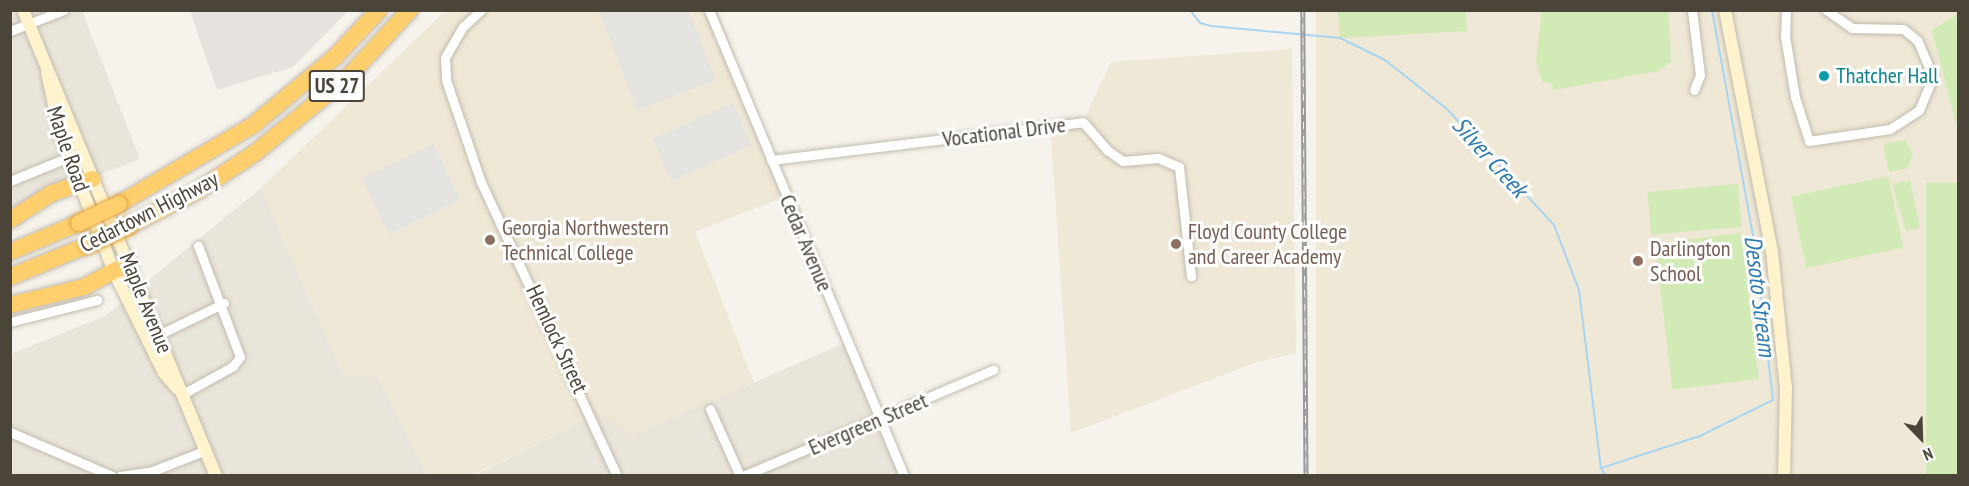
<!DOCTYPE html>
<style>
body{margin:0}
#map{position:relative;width:1969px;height:486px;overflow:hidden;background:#f6f3ec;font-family:"PT Sans Narrow",sans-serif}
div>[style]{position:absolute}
.residential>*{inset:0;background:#eae5da}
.industrial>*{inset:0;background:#e6e2dd}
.education>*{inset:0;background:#efe8d6;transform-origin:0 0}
.green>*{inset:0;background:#d2eab5;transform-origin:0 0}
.parking>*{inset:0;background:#e5e3e0;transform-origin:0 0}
.stream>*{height:2px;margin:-1px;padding:0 1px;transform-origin:1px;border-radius:1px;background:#a9d4f2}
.roads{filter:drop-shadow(0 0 2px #c2bbae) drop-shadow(0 0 2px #c2bbae)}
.street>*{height:9px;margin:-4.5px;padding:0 4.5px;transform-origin:4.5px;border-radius:4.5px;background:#fff}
.secondary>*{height:12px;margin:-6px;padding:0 6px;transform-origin:6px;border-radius:6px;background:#fff3cd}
.highway>*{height:16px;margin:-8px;padding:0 8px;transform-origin:8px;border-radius:8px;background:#ffcf6e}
.rail>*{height:4.5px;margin-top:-2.25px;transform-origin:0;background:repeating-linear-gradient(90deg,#fff 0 7px,#9a9a9a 0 14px);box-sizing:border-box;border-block:2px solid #9a9a9a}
.bridges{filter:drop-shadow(0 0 2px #e0a43c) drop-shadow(0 0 2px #e0a43c)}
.highway-bridge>*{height:16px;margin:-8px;padding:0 8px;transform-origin:8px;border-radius:8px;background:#ffcf6e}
.dots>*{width:16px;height:16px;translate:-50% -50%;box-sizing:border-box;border:3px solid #fff;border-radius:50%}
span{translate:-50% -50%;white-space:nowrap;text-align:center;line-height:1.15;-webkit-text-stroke:6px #fff;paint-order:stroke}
.shield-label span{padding:2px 4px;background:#fff;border:2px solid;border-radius:4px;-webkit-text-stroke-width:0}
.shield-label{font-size:21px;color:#4b4439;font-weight:700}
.culture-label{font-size:22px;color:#0d838f}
.left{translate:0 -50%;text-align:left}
.street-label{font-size:22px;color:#4b4439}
.education-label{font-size:22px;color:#785e54}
.water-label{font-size:24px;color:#2e7ab2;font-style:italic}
.frame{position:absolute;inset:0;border:12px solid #4b4439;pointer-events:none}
.north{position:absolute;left:1891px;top:408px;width:60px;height:60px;-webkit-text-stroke:4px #fff;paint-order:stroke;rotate:157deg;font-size:16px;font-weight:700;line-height:24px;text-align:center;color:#4b4439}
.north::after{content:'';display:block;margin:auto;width:21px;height:27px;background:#4b4439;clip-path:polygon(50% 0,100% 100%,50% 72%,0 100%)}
</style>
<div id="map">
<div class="residential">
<i style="clip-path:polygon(11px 11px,82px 11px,140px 159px,52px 193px,11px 217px)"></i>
<i style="clip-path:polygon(261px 188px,344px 377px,378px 377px,427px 475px,11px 476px,11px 354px,105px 316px)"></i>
<i style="clip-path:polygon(847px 342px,902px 476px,473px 476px,602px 412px,746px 386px)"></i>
</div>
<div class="industrial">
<i style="clip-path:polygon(190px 11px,190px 10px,348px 11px,293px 67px,217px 90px)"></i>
</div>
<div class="education">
<i style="clip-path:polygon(445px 11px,717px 11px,789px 195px,695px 232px,754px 382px,630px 437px,602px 412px,473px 475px,427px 475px,378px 377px,344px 377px,261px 188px)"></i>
<i style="left:1316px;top:11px;width:642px;height:464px"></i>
<i style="clip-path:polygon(1292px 49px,1296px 353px,1257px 362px,1071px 433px,1051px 136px,1083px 122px,1111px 62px)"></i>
</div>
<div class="green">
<i style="clip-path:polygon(1542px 10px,1668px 11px,1671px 61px,1659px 71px,1553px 90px,1552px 83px,1542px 82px,1536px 61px)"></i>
<i style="clip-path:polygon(1338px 11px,1466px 11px,1467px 31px,1340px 38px)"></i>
<i style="clip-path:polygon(1958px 14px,1958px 131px,1932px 30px)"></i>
<i style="clip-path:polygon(1905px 140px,1913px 154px,1908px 168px,1889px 172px,1883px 144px)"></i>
<i style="left:1888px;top:176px;width:73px;height:99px;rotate:78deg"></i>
<i style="clip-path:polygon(1910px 180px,1920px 228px,1906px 231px,1892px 184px)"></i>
<i style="left:1958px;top:183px;width:292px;height:32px;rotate:90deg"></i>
<i style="left:1738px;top:184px;width:43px;height:91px;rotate:85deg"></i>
<i style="left:1741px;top:233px;width:147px;height:87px;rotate:83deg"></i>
</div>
<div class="parking">
<i style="clip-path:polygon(599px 11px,689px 11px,716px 80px,637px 110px)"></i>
<i style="left:733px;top:103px;width:46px;height:88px;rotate:66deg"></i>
<i style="left:433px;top:144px;width:62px;height:79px;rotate:64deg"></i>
</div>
<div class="stream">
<i style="left:1190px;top:10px;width:16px;rotate:52deg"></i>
<i style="left:1200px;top:23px;width:11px;rotate:15deg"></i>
<i style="left:1211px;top:26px;width:130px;rotate:5.3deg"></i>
<i style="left:1340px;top:38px;width:50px;rotate:26.1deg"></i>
<i style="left:1385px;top:60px;width:79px;rotate:38.3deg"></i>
<i style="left:1447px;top:109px;width:158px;rotate:47.3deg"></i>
<i style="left:1554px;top:225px;width:70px;rotate:69deg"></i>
<i style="left:1579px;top:290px;width:179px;rotate:83deg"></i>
<i style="left:1601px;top:468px;width:9px;rotate:58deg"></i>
<i style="left:1601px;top:468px;width:104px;rotate:-17.9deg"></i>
<i style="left:1700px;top:436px;width:81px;rotate:-26.3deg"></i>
<i style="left:1773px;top:400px;width:149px;rotate:-96.6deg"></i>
<i style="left:1756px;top:252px;width:246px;rotate:-100.3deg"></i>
</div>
<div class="roads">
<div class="street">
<i style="left:481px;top:10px;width:26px;rotate:137deg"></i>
<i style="left:462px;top:28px;width:34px;rotate:120deg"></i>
<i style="left:445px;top:58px;width:22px;rotate:87deg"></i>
<i style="left:446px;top:80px;width:108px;rotate:71.1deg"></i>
<i style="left:481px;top:182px;width:324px;rotate:65.2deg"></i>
<i style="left:709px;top:10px;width:505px;rotate:67.29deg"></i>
<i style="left:1692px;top:10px;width:65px;rotate:83deg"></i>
<i style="left:1700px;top:75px;width:16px;rotate:112deg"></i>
<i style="left:1786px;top:10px;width:26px;rotate:92deg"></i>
<i style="left:1785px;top:36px;width:62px;rotate:80.7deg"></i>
<i style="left:1795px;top:97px;width:46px;rotate:72.3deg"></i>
<i style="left:1809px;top:141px;width:82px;rotate:-8.4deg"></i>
<i style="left:1890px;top:129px;width:35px;rotate:-33deg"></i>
<i style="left:1919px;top:110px;width:36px;rotate:-67deg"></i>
<i style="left:1933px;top:77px;width:39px;rotate:-113deg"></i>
<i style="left:1918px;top:41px;width:19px;rotate:-141deg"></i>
<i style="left:1903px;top:29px;width:51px;rotate:-178.9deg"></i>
<i style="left:1852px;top:28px;width:32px;rotate:-145deg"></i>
<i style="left:10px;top:31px;width:58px;rotate:-21.3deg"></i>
<i style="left:771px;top:160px;width:314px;rotate:-6.9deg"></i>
<i style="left:1083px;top:122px;width:37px;rotate:49deg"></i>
<i style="left:1107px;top:150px;width:19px;rotate:35deg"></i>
<i style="left:1123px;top:161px;width:35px;rotate:-5deg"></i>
<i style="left:1158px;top:158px;width:23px;rotate:23deg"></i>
<i style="left:1179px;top:167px;width:110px;rotate:83.7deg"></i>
<i style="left:10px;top:181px;width:69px;rotate:-22.1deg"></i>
<i style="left:10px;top:322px;width:90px;rotate:-14.2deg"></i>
<i style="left:154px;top:337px;width:78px;rotate:-25.9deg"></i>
<i style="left:181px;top:395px;width:60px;rotate:-29.1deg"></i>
<i style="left:233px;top:366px;width:11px;rotate:-52deg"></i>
<i style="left:240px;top:357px;width:119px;rotate:-110.7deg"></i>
<i style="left:710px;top:409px;width:73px;rotate:65.9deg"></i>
<i style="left:10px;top:432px;width:111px;rotate:23.3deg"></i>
<i style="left:120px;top:476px;width:30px;rotate:-8deg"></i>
<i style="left:150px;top:472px;width:60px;rotate:-21.4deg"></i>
<i style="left:743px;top:476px;width:272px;rotate:-23deg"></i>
</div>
<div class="secondary">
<i style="left:23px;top:10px;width:504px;rotate:67.5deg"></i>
<i style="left:1725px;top:10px;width:246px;rotate:79deg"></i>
<i style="left:1772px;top:251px;width:138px;rotate:84.2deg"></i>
<i style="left:1786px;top:388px;width:88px;rotate:91.3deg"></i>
<i style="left:47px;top:72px;width:62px;rotate:78deg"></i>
<i style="left:60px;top:133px;width:151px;rotate:68.7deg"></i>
<i style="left:115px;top:274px;width:110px;rotate:63.7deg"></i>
<i style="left:164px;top:373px;width:21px;rotate:49deg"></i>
</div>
<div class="highway">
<i style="left:119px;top:204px;width:156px;rotate:-30.5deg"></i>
<i style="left:253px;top:125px;width:107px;rotate:-39.7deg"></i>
<i style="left:335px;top:57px;width:64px;rotate:-46.9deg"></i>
<i style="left:10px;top:220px;width:50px;rotate:-32.7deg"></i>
<i style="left:52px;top:193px;width:43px;rotate:-18.9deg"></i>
<i style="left:129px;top:226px;width:79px;rotate:-27.2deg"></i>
<i style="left:199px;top:190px;width:67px;rotate:-33.5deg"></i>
<i style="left:255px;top:153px;width:122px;rotate:-39.3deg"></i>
<i style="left:349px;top:76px;width:90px;rotate:-47.3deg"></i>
<i style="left:10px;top:252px;width:75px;rotate:-22.8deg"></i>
<i style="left:10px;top:277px;width:84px;rotate:-22.3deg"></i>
<i style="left:10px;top:305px;width:76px;rotate:-13.7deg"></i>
<i style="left:84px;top:287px;width:51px;rotate:-28.1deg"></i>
</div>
</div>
<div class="rail">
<i style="left:1303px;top:10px;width:466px;rotate:89.6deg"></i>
</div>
<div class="bridges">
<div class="highway-bridge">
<i style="left:79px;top:223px;width:44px;rotate:-25.4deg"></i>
<i style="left:88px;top:245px;width:45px;rotate:-24.9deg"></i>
</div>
</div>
<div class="dots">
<i style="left:1824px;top:76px;background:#0f9aa8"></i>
<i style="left:490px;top:240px;background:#8d6e63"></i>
<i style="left:1176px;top:244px;background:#8d6e63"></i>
<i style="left:1638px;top:261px;background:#8d6e63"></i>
</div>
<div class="shield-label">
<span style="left:337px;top:86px">US 27</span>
</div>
<div class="culture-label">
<span class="left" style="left:1836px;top:76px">Thatcher Hall</span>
</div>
<div class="street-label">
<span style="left:1004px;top:132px;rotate:-7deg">Vocational Drive</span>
<span style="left:68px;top:149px;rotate:71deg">Maple Road</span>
<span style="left:149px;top:212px;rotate:-27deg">Cedartown Highway</span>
<span style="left:806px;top:243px;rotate:67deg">Cedar Avenue</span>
<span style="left:146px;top:303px;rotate:68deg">Maple Avenue</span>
<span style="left:557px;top:339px;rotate:65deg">Hemlock Street</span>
<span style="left:868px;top:424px;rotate:-23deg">Evergreen Street</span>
</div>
<div class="education-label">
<span class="left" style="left:502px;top:240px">Georgia Northwestern<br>Technical College</span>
<span class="left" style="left:1188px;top:244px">Floyd County College<br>and Career Academy</span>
<span class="left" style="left:1650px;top:261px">Darlington<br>School</span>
</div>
<div class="water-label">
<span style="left:1490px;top:157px;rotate:48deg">Silver Creek</span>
<span style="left:1760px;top:296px;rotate:83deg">Desoto Stream</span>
</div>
<div class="frame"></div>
<div class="north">N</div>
</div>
